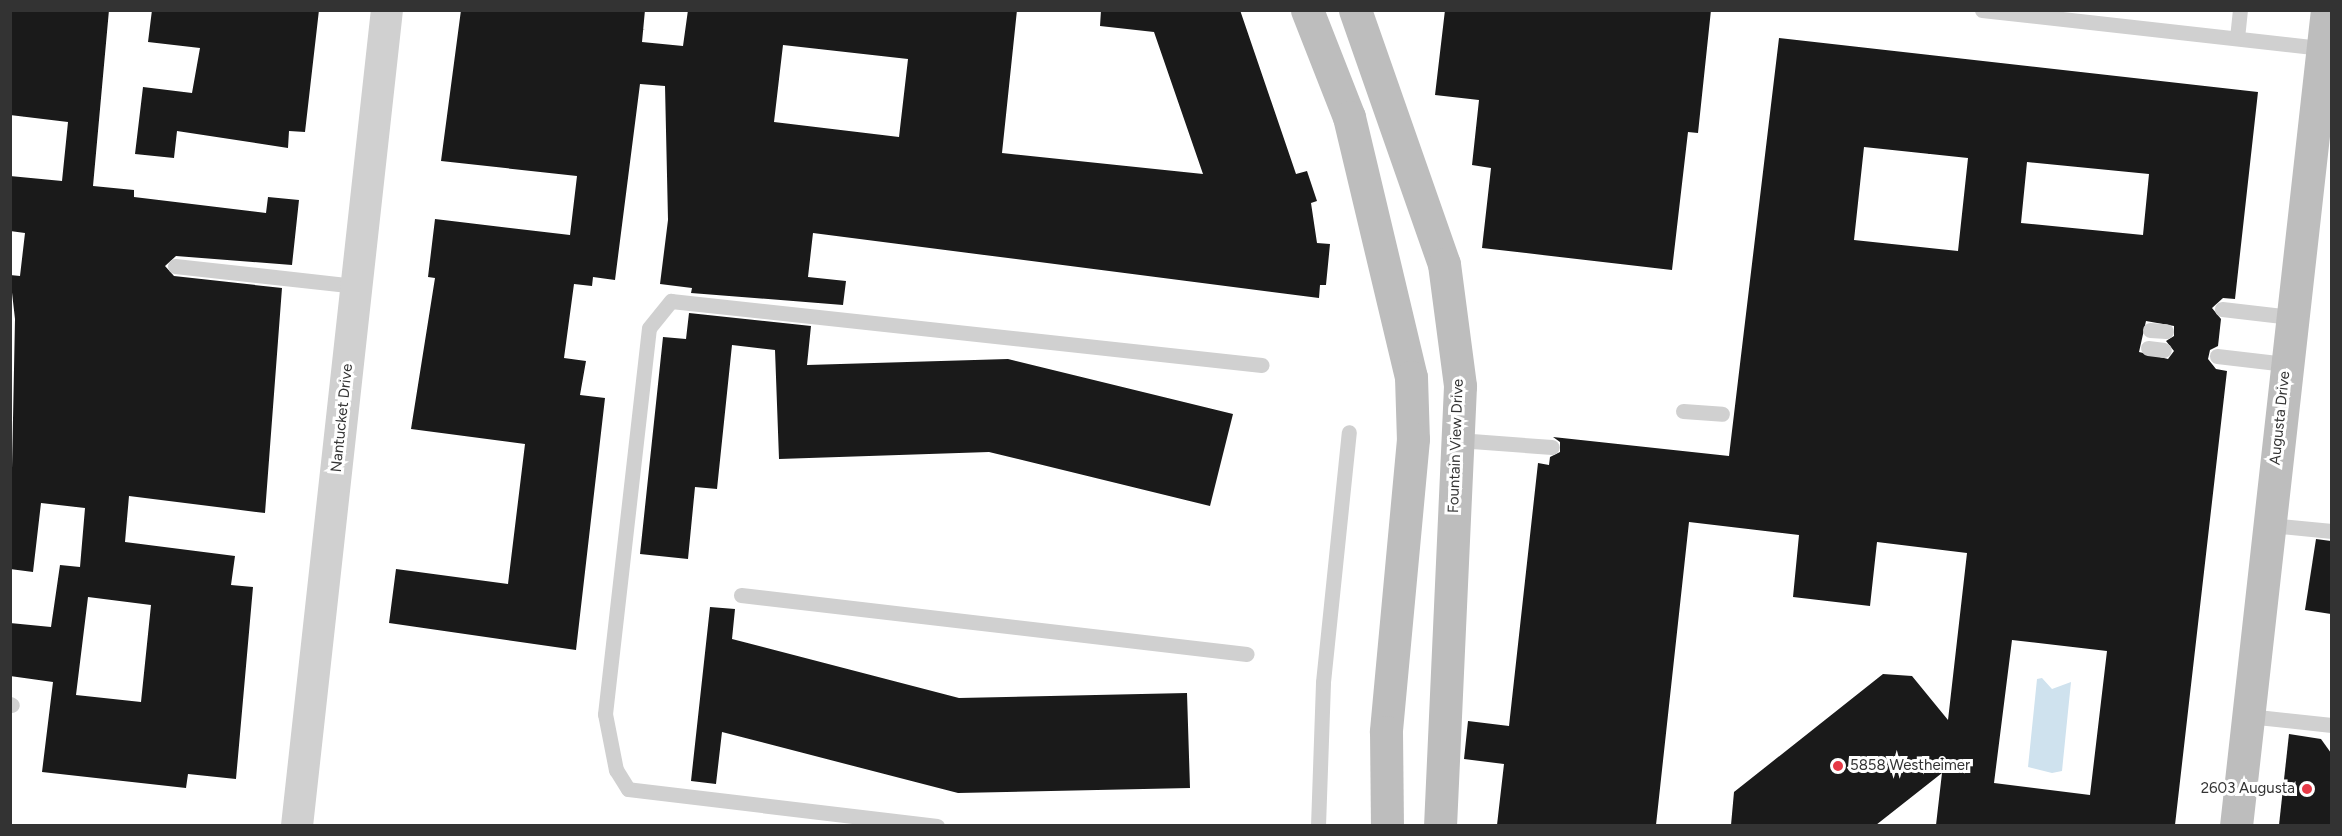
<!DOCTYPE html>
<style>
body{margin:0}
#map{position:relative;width:2342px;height:836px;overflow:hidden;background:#fff;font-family:Figtree,sans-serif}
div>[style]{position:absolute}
.water>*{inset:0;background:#cfe2ee}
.building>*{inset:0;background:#1a1a1a}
.lane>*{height:15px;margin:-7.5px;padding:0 7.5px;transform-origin:7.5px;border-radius:7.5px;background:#d0d0d0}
.street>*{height:32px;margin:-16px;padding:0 16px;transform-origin:16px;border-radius:16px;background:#d0d0d0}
.secondary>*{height:33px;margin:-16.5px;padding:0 16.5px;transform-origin:16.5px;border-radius:16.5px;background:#bdbdbd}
.dots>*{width:16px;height:16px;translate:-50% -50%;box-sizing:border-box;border:3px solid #fff;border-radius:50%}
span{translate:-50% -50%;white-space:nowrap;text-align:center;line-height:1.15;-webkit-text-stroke:6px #fff;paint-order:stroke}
.street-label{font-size:15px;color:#333}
.poi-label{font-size:15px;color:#333}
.left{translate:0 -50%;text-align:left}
.right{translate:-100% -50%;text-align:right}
.frame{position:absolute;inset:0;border:12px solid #333;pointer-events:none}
</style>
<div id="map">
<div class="water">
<i style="clip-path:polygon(2042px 678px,2052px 689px,2071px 682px,2062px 771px,2052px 773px,2028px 767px,2037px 679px)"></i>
</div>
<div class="building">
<i style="clip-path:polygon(evenodd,10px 10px,109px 10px,93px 186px,134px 190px,134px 197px,266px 213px,268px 197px,299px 200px,292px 265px,176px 256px,165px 266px,174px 276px,282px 288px,265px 513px,129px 496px,125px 542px,235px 556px,231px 585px,253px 587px,236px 779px,188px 774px,186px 788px,42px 772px,53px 682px,10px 676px,10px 623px,51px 627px,60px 565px,80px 567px,85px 508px,41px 503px,33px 572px,10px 569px,15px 319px,10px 275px,20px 276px,25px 233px,10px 231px,10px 176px,62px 181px,68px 122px,10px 115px,10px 10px,88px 597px,151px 605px,141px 702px,76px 695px,88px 597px)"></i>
<i style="clip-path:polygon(152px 10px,319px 10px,305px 132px,289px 131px,288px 148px,177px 131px,174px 158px,135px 154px,143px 87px,192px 93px,200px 48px,148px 42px)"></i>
<i style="clip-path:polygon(evenodd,461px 10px,645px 10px,642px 42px,683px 46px,688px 10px,1017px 10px,1002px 153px,1203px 174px,1154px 32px,1100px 26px,1101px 10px,1240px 10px,1296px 174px,1307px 171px,1317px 201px,1311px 203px,1317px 243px,1330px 244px,1326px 285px,1320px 285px,1319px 298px,813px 233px,808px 277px,846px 281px,843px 305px,691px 293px,692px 288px,660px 284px,668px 220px,665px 86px,640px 84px,615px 280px,593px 277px,592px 286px,574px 284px,564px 358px,586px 361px,580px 395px,605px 398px,576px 650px,389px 623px,396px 569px,508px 584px,525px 444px,411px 429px,435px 278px,428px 277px,435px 219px,570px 235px,577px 176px,441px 161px,461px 10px,783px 45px,908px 59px,899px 137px,774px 122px,783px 45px)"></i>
<i style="clip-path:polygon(1445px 10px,1711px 10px,1698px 133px,1688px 132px,1672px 270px,1482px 248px,1491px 168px,1472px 165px,1479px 100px,1435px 95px)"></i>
<i style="clip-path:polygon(evenodd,1779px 38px,2258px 92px,2235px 299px,2223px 298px,2212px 308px,2221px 319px,2218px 346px,2210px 350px,2208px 359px,2216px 369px,2227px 371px,2175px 825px,1936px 825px,1942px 773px,1876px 825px,1731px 825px,1734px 792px,1883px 674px,1912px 676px,1948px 720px,1967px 553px,1877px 542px,1870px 606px,1793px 597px,1799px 535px,1689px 522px,1656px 825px,1497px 825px,1504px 764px,1464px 759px,1468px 721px,1509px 726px,1538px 463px,1549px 465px,1550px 457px,1560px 452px,1560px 442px,1553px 437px,1729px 456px,1779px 38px,1864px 147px,1968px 158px,1958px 251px,1854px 240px,1864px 147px,1779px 38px,2027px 162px,2149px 174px,2143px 235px,2021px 223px,2027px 162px,1779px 38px,2146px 321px,2174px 326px,2174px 336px,2166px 341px,2174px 351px,2168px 359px,2139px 352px,2146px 321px,1779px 38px,2012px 640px,2107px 651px,2090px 795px,1994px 783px,2012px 640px)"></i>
<i style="clip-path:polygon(689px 313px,811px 326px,807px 365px,1008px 359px,1233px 414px,1210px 506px,989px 452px,779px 459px,775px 350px,732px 345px,717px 489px,695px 487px,688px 559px,640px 554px,663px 337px,686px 339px)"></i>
<i style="clip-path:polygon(2316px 539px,2331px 541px,2331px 614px,2305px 610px)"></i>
<i style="clip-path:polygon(710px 607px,735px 609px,732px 639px,959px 698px,1187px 693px,1190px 788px,958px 793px,722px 732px,716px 784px,691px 781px)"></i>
<i style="clip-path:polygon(2289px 734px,2321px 739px,2331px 753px,2331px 825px,2279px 825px)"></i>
</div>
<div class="lane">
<i style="left:1982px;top:10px;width:342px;rotate:6.4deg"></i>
<i style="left:2237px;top:38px;width:28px;rotate:-84deg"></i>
<i style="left:175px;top:266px;width:183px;rotate:6.3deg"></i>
<i style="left:2222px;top:309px;width:69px;rotate:6.6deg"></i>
<i style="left:2150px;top:330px;width:16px;rotate:4deg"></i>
<i style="left:2148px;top:348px;width:16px;rotate:7deg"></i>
<i style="left:2217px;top:356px;width:69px;rotate:6.6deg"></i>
<i style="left:1683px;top:411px;width:39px;rotate:4deg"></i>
<i style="left:1458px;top:440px;width:94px;rotate:4.3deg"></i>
<i style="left:2269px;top:525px;width:63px;rotate:5.4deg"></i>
<i style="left:741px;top:595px;width:509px;rotate:6.65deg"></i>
<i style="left:10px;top:704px;width:2px;rotate:27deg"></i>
<i style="left:2248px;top:716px;width:84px;rotate:6.1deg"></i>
<i style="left:937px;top:826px;width:311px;rotate:-173.2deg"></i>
<i style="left:628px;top:789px;width:22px;rotate:-122deg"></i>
<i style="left:616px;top:770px;width:57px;rotate:-101.1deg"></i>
<i style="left:605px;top:714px;width:388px;rotate:-83.5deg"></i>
<i style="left:649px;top:328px;width:35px;rotate:-51deg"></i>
<i style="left:671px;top:301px;width:594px;rotate:6.18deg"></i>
<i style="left:1318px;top:826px;width:144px;rotate:-88deg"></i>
<i style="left:1323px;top:682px;width:251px;rotate:-84.1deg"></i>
</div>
<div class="street">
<i style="left:297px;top:826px;width:821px;rotate:-83.71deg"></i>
</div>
<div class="secondary">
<i style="left:1307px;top:10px;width:115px;rotate:68.6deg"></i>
<i style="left:1349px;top:117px;width:267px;rotate:76.6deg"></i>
<i style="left:1411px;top:377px;width:62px;rotate:88.2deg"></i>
<i style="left:1413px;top:439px;width:294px;rotate:95.3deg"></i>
<i style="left:1386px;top:732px;width:94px;rotate:89.4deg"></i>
<i style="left:1355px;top:10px;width:269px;rotate:70.7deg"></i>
<i style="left:1444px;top:264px;width:123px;rotate:82.5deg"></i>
<i style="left:1460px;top:386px;width:440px;rotate:92.6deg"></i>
<i style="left:2236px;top:826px;width:821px;rotate:-83.64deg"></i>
</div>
<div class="dots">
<i style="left:1838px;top:766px;background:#e63946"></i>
<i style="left:2307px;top:789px;background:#e63946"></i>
</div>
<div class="street-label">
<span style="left:342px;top:418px;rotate:-84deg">Nantucket Drive</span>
<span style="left:2280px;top:418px;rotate:-84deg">Augusta Drive</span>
<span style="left:1456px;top:446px;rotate:-88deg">Fountain View Drive</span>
</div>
<div class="poi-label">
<span class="left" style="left:1850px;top:766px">5858 Westheimer</span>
<span class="right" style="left:2295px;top:789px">2603 Augusta</span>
</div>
<div class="frame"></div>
</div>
